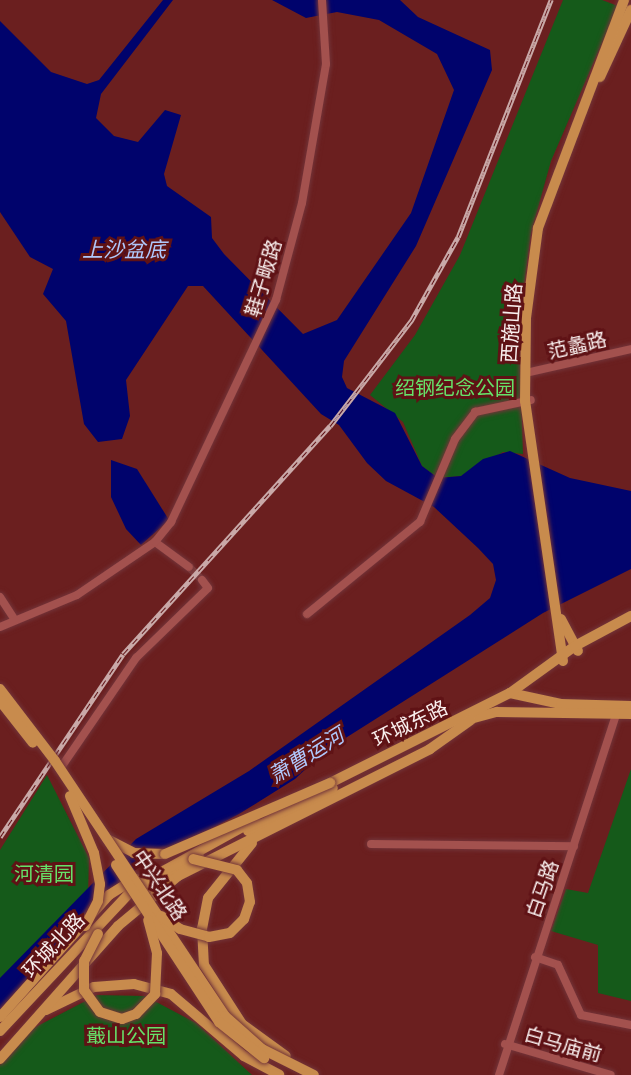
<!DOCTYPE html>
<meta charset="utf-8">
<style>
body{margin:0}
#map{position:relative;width:631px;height:1075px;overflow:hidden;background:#6b1f1f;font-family:Ubuntu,"Noto Sans SC",sans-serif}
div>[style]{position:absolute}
.green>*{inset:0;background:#155a1a}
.water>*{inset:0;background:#00036c}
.minor-tunnel>*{height:8px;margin-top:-4px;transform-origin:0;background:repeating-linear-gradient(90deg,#803e3e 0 8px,transparent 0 12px)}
.roads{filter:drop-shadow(0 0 2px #723439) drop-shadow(0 0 2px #723439)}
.minor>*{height:8px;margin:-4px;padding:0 4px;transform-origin:4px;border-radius:4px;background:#a3514e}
.major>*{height:10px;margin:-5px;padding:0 5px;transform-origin:5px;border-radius:5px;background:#c88b4d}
.rail>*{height:4.5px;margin-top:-2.25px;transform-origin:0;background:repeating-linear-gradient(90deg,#5f1215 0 7px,#c9a9a8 0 14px);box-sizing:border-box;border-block:2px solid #c9a9a8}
.bridges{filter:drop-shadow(0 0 2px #723439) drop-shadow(0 0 2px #723439)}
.major-bridge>*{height:10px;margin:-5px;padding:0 5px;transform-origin:5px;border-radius:5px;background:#c88b4d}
span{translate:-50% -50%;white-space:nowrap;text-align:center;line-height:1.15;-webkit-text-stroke:6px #5f1215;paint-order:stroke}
.street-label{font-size:20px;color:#f8eeed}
.park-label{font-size:20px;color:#66e169}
.water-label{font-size:21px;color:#afc8fc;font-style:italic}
</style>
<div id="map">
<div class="green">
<i style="clip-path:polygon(563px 0,602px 0,618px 6px,551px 161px,531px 233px,519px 324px,523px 454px,503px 452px,461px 476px,438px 478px,422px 466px,403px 422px,370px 395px,415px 335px,460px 255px)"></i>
<i style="clip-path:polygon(631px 769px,631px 1001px,598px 993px,598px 945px,551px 931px,566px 889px,588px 893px)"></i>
<i style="clip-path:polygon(47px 775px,89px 858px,88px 896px,0 989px,0 850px)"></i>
<i style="clip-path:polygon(97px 995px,145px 996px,196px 1023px,252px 1075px,0 1075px,0 1065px,26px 1032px)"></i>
</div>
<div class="water">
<i style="clip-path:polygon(163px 0,173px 0,101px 94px,96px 118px,114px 136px,138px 142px,165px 110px,181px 115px,164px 174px,167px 186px,211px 217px,212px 238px,224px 254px,303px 334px,337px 320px,411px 213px,454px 90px,437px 54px,379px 20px,337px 12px,306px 18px,272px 0,400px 0,418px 17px,490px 50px,492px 70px,416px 246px,344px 361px,342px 377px,347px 388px,395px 413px,422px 466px,438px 478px,461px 476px,483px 459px,510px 451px,570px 478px,631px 491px,631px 569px,543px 613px,325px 751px,295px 779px,239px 814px,137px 868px,0 1010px,0 978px,136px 839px,249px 771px,470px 615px,490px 598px,496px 580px,493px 564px,478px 548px,434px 507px,386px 481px,367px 463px,339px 425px,321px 414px,203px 286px,188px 286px,126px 380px,130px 416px,122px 439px,98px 442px,84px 424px,66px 321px,43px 294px,53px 269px,30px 257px,0 212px,0 21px,51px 72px,87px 84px,99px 80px)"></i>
<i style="clip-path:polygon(111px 460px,137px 469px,169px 520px,141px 545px,126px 529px,111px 497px)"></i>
</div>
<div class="minor-tunnel">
<i style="left:189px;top:567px;width:18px;rotate:45deg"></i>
</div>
<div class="roads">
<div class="minor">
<i style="left:530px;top:372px;width:104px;rotate:-12.8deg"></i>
<i style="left:155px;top:542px;width:42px;rotate:36.3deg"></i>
<i style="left:0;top:597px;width:24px;rotate:57deg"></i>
<i style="left:307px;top:614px;width:146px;rotate:-39.2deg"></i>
<i style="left:420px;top:522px;width:90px;rotate:-67.1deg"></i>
<i style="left:455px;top:439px;width:34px;rotate:-53deg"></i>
<i style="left:475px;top:412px;width:57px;rotate:-12.1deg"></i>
<i style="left:0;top:627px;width:83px;rotate:-22.6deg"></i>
<i style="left:77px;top:595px;width:94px;rotate:-34.2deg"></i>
<i style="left:155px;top:542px;width:26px;rotate:-51deg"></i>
<i style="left:171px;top:522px;width:246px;rotate:-64.7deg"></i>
<i style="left:276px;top:300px;width:100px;rotate:-75deg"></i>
<i style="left:302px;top:203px;width:141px;rotate:-80.2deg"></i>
<i style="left:326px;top:64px;width:64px;rotate:-93.6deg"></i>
<i style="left:60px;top:769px;width:135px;rotate:-55.6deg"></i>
<i style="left:136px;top:658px;width:100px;rotate:-44.2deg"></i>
<i style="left:208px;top:588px;width:10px;rotate:-127deg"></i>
<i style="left:371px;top:844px;width:203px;rotate:0.6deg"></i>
<i style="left:535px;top:957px;width:24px;rotate:19deg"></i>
<i style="left:558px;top:965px;width:55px;rotate:65.3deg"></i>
<i style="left:581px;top:1015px;width:51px;rotate:11.3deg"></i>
<i style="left:505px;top:1044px;width:110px;rotate:16.3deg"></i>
<i style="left:499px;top:1075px;width:379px;rotate:-72deg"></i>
</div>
<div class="major">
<i style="left:600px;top:77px;width:74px;rotate:-65.2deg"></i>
<i style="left:561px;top:619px;width:36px;rotate:62deg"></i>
<i style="left:563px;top:661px;width:263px;rotate:-98.3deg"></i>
<i style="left:525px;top:401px;width:83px;rotate:-89.3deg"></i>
<i style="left:526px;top:318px;width:91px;rotate:-82.4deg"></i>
<i style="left:538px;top:228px;width:244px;rotate:-69.3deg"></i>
<i style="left:510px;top:693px;width:52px;rotate:12.2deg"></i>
<i style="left:561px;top:704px;width:70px;rotate:1.6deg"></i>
<i style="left:474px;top:718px;width:24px;rotate:-15deg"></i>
<i style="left:497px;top:712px;width:134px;rotate:0.9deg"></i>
<i style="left:322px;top:787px;width:210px;rotate:-26.6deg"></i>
<i style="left:510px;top:693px;width:80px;rotate:-35.9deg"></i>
<i style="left:575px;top:646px;width:64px;rotate:-28.2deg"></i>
<i style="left:248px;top:831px;width:95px;rotate:-26.8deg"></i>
<i style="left:107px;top:839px;width:30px;rotate:27deg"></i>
<i style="left:134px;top:853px;width:31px;rotate:2deg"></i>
<i style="left:252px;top:843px;width:70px;rotate:128.7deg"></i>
<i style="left:208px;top:898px;width:31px;rotate:101deg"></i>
<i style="left:202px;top:928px;width:37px;rotate:87deg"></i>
<i style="left:204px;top:965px;width:70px;rotate:57.2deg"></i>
<i style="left:242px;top:1024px;width:54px;rotate:36deg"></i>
<i style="left:137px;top:895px;width:73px;rotate:-32.2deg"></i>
<i style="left:46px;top:1010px;width:53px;rotate:-25.6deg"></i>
<i style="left:94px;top:987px;width:40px;rotate:-4.3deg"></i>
<i style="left:134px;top:984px;width:38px;rotate:15deg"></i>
<i style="left:171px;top:994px;width:96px;rotate:40.3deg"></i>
<i style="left:244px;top:1056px;width:40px;rotate:28deg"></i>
<i style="left:0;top:1017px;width:164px;rotate:-48.2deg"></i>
<i style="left:109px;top:895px;width:31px;rotate:-32deg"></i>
<i style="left:0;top:1031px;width:199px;rotate:-46.8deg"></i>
<i style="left:136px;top:886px;width:136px;rotate:-29deg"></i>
<i style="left:0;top:1059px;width:178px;rotate:-48.4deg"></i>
<i style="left:118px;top:926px;width:78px;rotate:-39.8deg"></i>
<i style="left:178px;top:876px;width:282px;rotate:-26.7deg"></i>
<i style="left:430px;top:749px;width:50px;rotate:-35.3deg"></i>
</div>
</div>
<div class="rail">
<i style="left:0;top:837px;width:220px;rotate:-56.1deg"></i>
<i style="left:123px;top:654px;width:308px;rotate:-47.8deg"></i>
<i style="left:330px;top:426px;width:133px;rotate:-52.4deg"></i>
<i style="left:411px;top:321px;width:96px;rotate:-60.8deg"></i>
<i style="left:458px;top:237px;width:255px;rotate:-68.6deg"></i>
</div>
<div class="bridges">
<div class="major-bridge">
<i style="left:0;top:689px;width:91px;rotate:52.6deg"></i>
<i style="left:55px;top:761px;width:306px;rotate:56.3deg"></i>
<i style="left:225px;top:1016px;width:50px;rotate:41.7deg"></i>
<i style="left:262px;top:1049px;width:58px;rotate:26.6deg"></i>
<i style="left:0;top:701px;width:53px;rotate:51.8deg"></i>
<i style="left:70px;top:796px;width:62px;rotate:67.2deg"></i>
<i style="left:94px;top:853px;width:32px;rotate:79deg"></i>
<i style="left:100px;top:884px;width:17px;rotate:97deg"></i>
<i style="left:98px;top:901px;width:28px;rotate:117deg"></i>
<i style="left:165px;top:854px;width:180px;rotate:-23.3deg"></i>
<i style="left:116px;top:865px;width:188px;rotate:56.7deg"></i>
<i style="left:219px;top:1022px;width:58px;rotate:38.7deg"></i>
<i style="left:161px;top:916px;width:23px;rotate:34deg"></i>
<i style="left:180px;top:929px;width:30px;rotate:15deg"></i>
<i style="left:209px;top:937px;width:21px;rotate:-11deg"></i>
<i style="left:230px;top:933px;width:20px;rotate:-45deg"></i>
<i style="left:244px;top:919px;width:18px;rotate:-71deg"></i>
<i style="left:250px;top:902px;width:19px;rotate:-99deg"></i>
<i style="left:247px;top:883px;width:16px;rotate:-128deg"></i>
<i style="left:237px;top:870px;width:45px;rotate:-166deg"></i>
<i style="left:98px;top:934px;width:30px;rotate:117deg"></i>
<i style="left:84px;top:961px;width:29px;rotate:90deg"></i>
<i style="left:84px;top:990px;width:27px;rotate:54deg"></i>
<i style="left:100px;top:1012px;width:23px;rotate:18deg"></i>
<i style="left:122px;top:1019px;width:15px;rotate:-20deg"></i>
<i style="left:136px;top:1014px;width:28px;rotate:-46deg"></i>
<i style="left:155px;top:994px;width:41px;rotate:-87.2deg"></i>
<i style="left:157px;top:953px;width:34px;rotate:-105deg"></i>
</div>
</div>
<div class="street-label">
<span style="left:263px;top:278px;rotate:-73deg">鞋子畈路</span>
<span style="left:511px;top:323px;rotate:-86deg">西施山路</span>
<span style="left:577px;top:345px;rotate:-13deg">范蠡路</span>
<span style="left:410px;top:723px;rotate:-26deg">环城东路</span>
<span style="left:160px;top:885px;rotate:56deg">中兴北路</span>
<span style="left:542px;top:889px;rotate:-71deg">白马路</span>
<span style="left:53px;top:945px;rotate:-47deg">环城北路</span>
<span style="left:563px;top:1044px;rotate:16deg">白马庙前</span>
</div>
<div class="park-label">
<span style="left:455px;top:387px">绍钢纪念公园</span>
<span style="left:44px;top:873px">河清园</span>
<span style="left:126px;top:1035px">蕺山公园</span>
</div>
<div class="water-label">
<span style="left:124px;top:249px">上沙盆底</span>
<span style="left:306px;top:755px;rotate:-32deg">萧曹运河</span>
</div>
</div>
